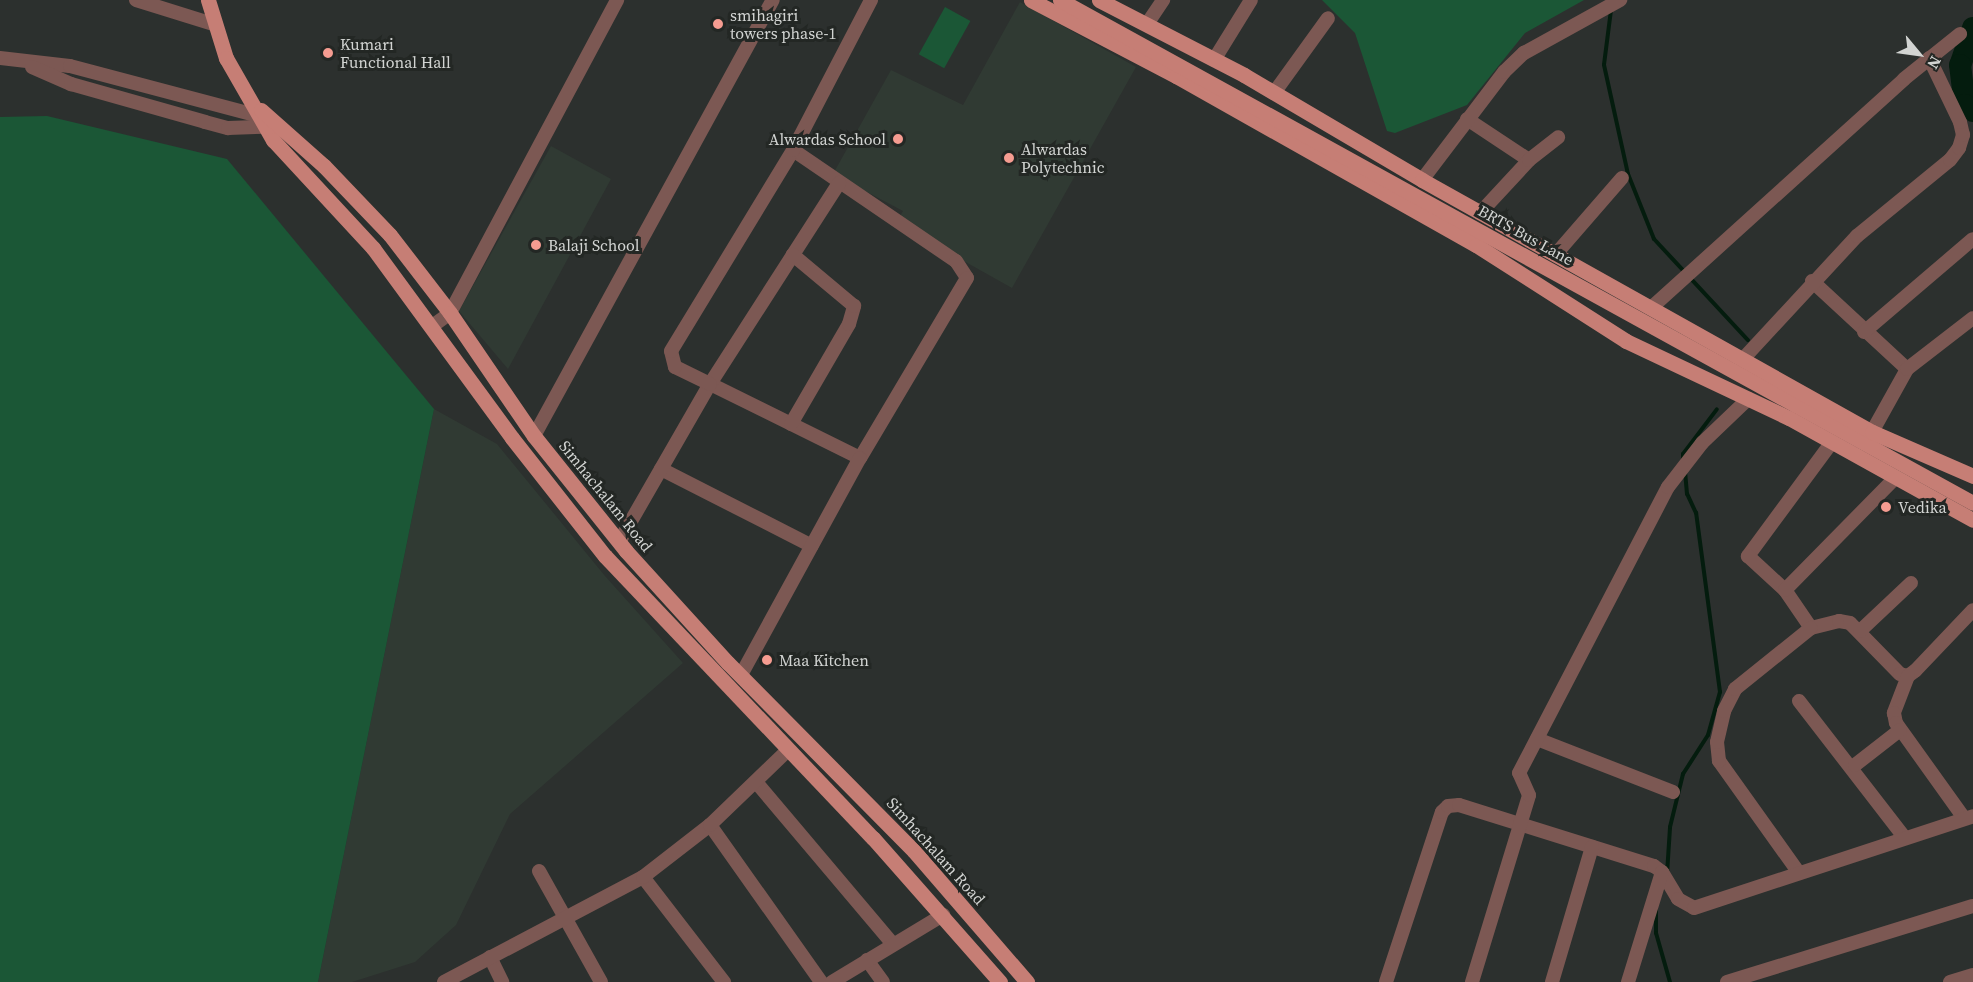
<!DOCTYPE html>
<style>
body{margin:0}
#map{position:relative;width:1973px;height:982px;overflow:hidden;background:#2c302e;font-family:"Source Serif 4",serif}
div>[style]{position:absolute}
.built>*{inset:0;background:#303a33}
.green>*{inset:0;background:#1b5736;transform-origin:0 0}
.stream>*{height:4px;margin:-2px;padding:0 2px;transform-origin:2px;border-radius:2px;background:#041c0e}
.river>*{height:22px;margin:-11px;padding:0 11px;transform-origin:11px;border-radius:11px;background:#041c0e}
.minor>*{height:14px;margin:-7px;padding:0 7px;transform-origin:7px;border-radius:7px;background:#7c5853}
.major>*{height:15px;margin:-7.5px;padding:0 7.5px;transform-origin:7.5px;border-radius:7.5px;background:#c67e75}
.dots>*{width:16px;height:16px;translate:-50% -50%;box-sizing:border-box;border:3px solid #232724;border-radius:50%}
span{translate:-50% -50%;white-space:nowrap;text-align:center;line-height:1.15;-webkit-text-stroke:6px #232724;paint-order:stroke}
.poi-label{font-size:16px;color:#d2d4d2}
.left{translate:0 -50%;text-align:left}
.right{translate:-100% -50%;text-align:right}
.street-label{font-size:16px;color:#d2d4d2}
.north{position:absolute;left:1889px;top:24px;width:60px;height:60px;-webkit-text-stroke:4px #232724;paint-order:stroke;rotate:119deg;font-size:16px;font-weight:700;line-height:24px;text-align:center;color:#d2d4d2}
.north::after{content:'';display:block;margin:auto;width:21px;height:27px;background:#d2d4d2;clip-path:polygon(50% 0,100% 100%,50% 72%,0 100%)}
</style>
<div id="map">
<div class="built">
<i style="clip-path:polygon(1020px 2px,1136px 67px,1012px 288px,896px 223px,903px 211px,833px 174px,891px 70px,963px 105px)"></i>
<i style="clip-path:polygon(551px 146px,611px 179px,508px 369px,459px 311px)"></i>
<i style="clip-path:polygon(434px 409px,497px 444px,605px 576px,683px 663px,510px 814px,456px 925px,415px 962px,352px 982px,318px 982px)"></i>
</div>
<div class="green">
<i style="clip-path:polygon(1322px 0,1584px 0,1525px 33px,1467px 105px,1395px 133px,1387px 131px,1355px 33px)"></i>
<i style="left:945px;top:7px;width:29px;height:54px;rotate:29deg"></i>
<i style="clip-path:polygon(47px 116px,227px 159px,434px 409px,318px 982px,0 982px,0 117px)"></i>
</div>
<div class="stream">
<i style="left:1611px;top:10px;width:55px;rotate:97.3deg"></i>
<i style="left:1604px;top:65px;width:112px;rotate:77.6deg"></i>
<i style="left:1628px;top:174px;width:70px;rotate:68.2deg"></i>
<i style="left:1654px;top:239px;width:138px;rotate:47.1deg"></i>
<i style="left:1683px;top:460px;width:6px;rotate:-90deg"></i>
<i style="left:1683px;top:454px;width:56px;rotate:-52.9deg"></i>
<i style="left:1667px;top:874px;width:47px;rotate:-86.3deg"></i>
<i style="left:1670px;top:827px;width:55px;rotate:-76.2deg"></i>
<i style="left:1683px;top:774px;width:46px;rotate:-57.3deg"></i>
<i style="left:1708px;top:735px;width:45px;rotate:-74.4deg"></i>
<i style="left:1720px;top:692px;width:181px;rotate:-97.6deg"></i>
<i style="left:1696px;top:513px;width:21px;rotate:-115deg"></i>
<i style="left:1687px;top:494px;width:21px;rotate:-95deg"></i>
<i style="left:1656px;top:910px;width:23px;rotate:90deg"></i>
<i style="left:1656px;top:933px;width:51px;rotate:74.1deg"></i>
</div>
<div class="river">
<i style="left:1973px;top:28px;width:39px;rotate:109deg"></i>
<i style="left:1960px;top:65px;width:40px;rotate:82.9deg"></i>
<i style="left:1965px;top:105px;width:10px;rotate:37deg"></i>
</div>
<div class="minor">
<i style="left:136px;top:0;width:81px;rotate:17.3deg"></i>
<i style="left:1147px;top:24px;width:29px;rotate:-56deg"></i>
<i style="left:0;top:58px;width:70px;rotate:6.5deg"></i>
<i style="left:70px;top:66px;width:196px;rotate:14.8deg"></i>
<i style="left:1214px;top:60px;width:70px;rotate:-58.3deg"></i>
<i style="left:32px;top:67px;width:43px;rotate:23.6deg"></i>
<i style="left:71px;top:84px;width:139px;rotate:15.8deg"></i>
<i style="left:205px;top:122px;width:24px;rotate:15deg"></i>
<i style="left:228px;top:128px;width:38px;rotate:-2deg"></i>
<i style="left:1274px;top:93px;width:92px;rotate:-54.2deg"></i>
<i style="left:1467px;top:119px;width:74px;rotate:33.5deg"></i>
<i style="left:793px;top:150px;width:197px;rotate:34.3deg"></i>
<i style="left:956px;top:261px;width:20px;rotate:57deg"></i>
<i style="left:967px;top:278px;width:209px;rotate:120.7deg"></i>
<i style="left:860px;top:458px;width:167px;rotate:-153.7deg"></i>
<i style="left:710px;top:384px;width:239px;rotate:-57.3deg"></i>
<i style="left:1422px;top:180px;width:136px;rotate:-52.8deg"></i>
<i style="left:1504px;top:72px;width:28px;rotate:-44deg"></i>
<i style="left:1524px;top:53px;width:110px;rotate:-28.9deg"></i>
<i style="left:1480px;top:213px;width:72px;rotate:-47.2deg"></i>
<i style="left:1529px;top:160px;width:37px;rotate:-38deg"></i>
<i style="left:1555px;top:255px;width:102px;rotate:-49deg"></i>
<i style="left:1812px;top:281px;width:129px;rotate:42.8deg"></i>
<i style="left:1651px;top:308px;width:341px;rotate:-42.1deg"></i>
<i style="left:1904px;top:79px;width:72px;rotate:-38.8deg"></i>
<i style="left:431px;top:327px;width:24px;rotate:-36deg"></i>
<i style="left:450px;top:313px;width:355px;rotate:-61.9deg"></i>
<i style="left:1864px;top:332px;width:143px;rotate:-40.5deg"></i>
<i style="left:1743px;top:359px;width:168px;rotate:-47.2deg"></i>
<i style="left:1857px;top:236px;width:120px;rotate:-39.3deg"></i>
<i style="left:1950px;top:160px;width:15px;rotate:-53deg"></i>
<i style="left:1959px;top:148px;width:14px;rotate:-73deg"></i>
<i style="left:1963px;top:135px;width:13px;rotate:-103deg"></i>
<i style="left:1960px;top:122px;width:71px;rotate:-115.8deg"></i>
<i style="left:791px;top:424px;width:116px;rotate:-59.9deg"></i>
<i style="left:849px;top:324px;width:19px;rotate:-74deg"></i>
<i style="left:854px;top:306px;width:80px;rotate:-140.1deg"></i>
<i style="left:1872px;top:432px;width:72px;rotate:-60.9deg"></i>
<i style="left:1907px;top:369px;width:83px;rotate:-37.7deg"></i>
<i style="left:534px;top:436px;width:497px;rotate:-61.3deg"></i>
<i style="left:1832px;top:442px;width:142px;rotate:126.4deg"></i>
<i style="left:1748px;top:556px;width:50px;rotate:42.6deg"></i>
<i style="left:1785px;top:590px;width:46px;rotate:55.6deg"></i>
<i style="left:1811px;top:628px;width:29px;rotate:-14deg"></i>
<i style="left:1839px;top:621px;width:11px;rotate:10deg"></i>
<i style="left:1850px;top:623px;width:71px;rotate:45.6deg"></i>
<i style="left:1900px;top:674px;width:8px;rotate:14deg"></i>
<i style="left:1908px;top:676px;width:9px;rotate:-36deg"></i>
<i style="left:1915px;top:671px;width:84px;rotate:-46.4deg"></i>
<i style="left:661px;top:469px;width:169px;rotate:27deg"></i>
<i style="left:619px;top:542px;width:182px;rotate:-60.1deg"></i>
<i style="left:710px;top:384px;width:39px;rotate:-154deg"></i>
<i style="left:675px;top:367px;width:16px;rotate:-104deg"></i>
<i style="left:671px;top:351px;width:235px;rotate:-58.7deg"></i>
<i style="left:793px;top:150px;width:169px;rotate:-62.5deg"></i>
<i style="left:1785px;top:590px;width:158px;rotate:-45.5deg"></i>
<i style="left:1860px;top:631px;width:70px;rotate:-43.3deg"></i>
<i style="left:741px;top:675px;width:247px;rotate:-61.3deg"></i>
<i style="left:1908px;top:676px;width:40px;rotate:111deg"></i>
<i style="left:1894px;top:713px;width:10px;rotate:79deg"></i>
<i style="left:1896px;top:723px;width:117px;rotate:54.4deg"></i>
<i style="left:1799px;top:701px;width:173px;rotate:52.3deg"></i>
<i style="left:1537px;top:739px;width:146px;rotate:21.3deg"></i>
<i style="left:1855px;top:765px;width:57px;rotate:-37.9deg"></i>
<i style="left:756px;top:782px;width:212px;rotate:49.8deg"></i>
<i style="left:710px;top:825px;width:192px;rotate:54.7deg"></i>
<i style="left:539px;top:871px;width:127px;rotate:60.8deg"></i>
<i style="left:1799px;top:873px;width:138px;rotate:-125.5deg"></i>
<i style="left:1719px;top:761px;width:19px;rotate:-96deg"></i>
<i style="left:1717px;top:742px;width:32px;rotate:-77deg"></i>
<i style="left:1724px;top:711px;width:25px;rotate:-63deg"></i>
<i style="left:1735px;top:689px;width:97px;rotate:-38.8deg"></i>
<i style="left:643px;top:877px;width:133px;rotate:52.4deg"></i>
<i style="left:490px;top:957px;width:28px;rotate:64deg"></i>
<i style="left:867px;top:960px;width:27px;rotate:54deg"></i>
<i style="left:444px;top:982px;width:225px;rotate:-27.8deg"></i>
<i style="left:643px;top:877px;width:85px;rotate:-37.8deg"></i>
<i style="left:710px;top:825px;width:107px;rotate:-43.9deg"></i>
<i style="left:832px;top:982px;width:130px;rotate:-31.1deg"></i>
<i style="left:1386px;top:982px;width:179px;rotate:-71.8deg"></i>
<i style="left:1442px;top:812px;width:8px;rotate:-45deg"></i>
<i style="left:1448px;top:806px;width:11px;rotate:-5deg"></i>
<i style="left:1459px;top:805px;width:204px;rotate:17.4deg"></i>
<i style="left:1654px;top:866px;width:10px;rotate:37deg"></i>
<i style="left:1662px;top:872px;width:31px;rotate:59deg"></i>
<i style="left:1678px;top:899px;width:18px;rotate:29deg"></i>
<i style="left:1694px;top:908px;width:294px;rotate:-18.2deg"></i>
<i style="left:1472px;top:982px;width:195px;rotate:-73deg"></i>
<i style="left:1529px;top:795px;width:24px;rotate:-114deg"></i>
<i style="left:1519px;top:773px;width:322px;rotate:-62.5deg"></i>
<i style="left:1668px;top:487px;width:56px;rotate:-52.3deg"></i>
<i style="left:1702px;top:443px;width:64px;rotate:-43.7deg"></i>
<i style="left:1552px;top:982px;width:141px;rotate:-73.5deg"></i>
<i style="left:1628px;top:982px;width:115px;rotate:-72.8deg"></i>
<i style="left:1727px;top:982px;width:257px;rotate:-17.2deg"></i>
<i style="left:1950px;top:982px;width:24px;rotate:-17deg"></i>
</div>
<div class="major">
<i style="left:208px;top:0;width:61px;rotate:72.8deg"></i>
<i style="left:226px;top:58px;width:95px;rotate:60.2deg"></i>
<i style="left:273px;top:140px;width:147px;rotate:47.2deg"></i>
<i style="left:373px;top:248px;width:235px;rotate:53.8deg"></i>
<i style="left:512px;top:438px;width:150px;rotate:51.8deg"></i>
<i style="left:605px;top:556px;width:389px;rotate:46.5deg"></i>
<i style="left:873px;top:838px;width:192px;rotate:48.6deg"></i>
<i style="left:1031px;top:0;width:164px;rotate:27.7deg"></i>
<i style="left:1176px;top:76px;width:344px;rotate:29.4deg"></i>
<i style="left:1476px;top:245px;width:178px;rotate:32.6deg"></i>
<i style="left:1626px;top:341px;width:180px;rotate:25.3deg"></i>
<i style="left:1789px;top:418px;width:210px;rotate:29deg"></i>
<i style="left:1060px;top:0;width:1042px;rotate:28.85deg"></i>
<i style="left:1099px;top:0;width:163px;rotate:27.3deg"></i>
<i style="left:1244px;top:75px;width:207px;rotate:30.5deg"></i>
<i style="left:1422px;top:180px;width:516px;rotate:29.25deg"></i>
<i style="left:1872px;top:432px;width:110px;rotate:23.5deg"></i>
<i style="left:261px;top:110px;width:84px;rotate:41.6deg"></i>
<i style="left:324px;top:166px;width:95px;rotate:46.3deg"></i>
<i style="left:390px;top:235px;width:98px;rotate:52.4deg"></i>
<i style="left:450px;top:313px;width:149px;rotate:55.7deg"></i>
<i style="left:534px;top:436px;width:147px;rotate:51.3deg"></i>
<i style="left:626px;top:551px;width:151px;rotate:47.7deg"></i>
<i style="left:728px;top:663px;width:264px;rotate:45.3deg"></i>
<i style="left:914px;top:851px;width:173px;rotate:49.2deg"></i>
</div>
<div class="dots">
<i style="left:718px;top:24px;background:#f59c91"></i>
<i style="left:328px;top:53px;background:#f59c91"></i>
<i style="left:898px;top:139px;background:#f59c91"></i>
<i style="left:1009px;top:158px;background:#f59c91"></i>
<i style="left:536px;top:245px;background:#f59c91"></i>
<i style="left:1886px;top:507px;background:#f59c91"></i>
<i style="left:767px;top:660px;background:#f59c91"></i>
</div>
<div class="poi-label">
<span class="left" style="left:730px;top:24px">smihagiri<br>towers phase-1</span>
<span class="left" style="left:340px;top:53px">Kumari<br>Functional Hall</span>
<span class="right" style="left:886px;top:139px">Alwardas School</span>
<span class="left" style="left:1021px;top:158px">Alwardas<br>Polytechnic</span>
<span class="left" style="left:548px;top:245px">Balaji School</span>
<span class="left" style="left:1898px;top:507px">Vedika</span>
<span class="left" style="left:779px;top:660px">Maa Kitchen</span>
</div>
<div class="street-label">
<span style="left:1526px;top:235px;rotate:29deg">BRTS Bus Lane</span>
<span style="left:606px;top:496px;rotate:51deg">Simhachalam Road</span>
<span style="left:936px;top:851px;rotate:48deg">Simhachalam Road</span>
</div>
<div class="north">N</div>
</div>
